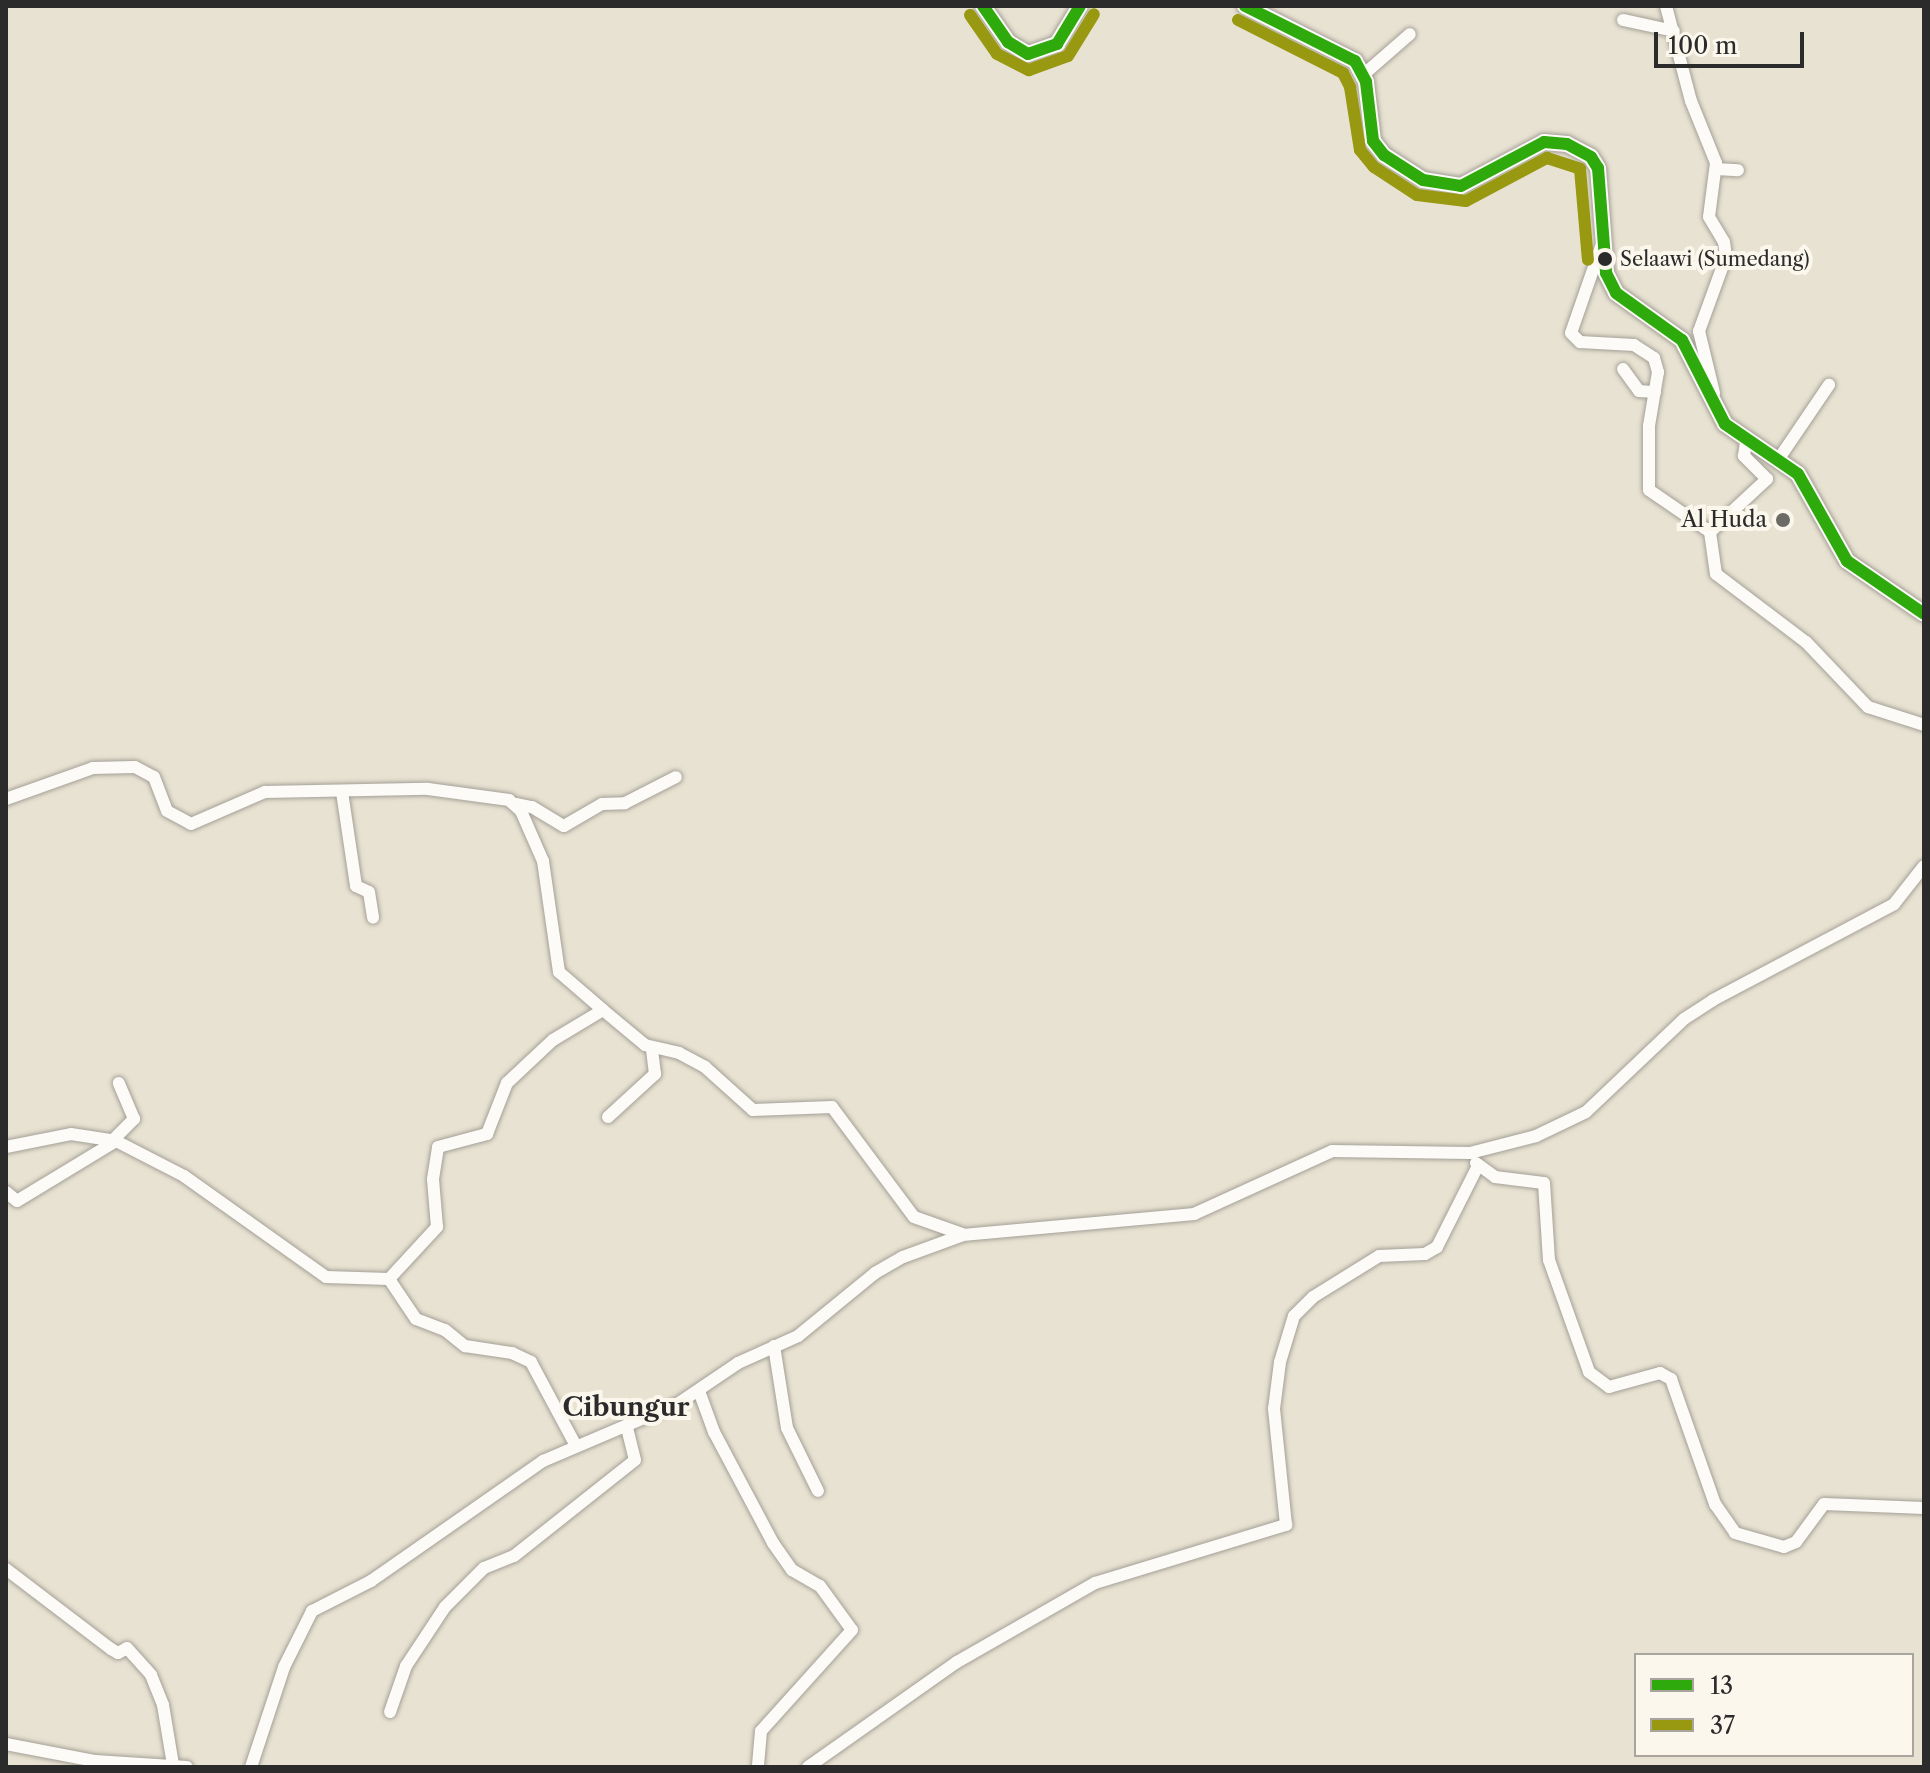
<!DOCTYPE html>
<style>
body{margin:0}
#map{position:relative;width:1930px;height:1773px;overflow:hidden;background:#e8e2d2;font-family:"Libre Caslon Text",serif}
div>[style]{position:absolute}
.roads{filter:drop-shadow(0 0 2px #a4a097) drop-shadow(0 0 2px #a4a097)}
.minor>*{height:12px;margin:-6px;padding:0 6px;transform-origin:6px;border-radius:6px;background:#fcfbf8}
.major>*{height:16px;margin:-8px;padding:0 8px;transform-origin:8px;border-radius:8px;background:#fcfbf8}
.bus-1>*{height:12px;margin:-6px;padding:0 6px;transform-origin:6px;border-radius:6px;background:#2eaa0d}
.bus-2>*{height:12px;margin:-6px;padding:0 6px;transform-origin:6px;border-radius:6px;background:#989811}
.dots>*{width:22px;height:22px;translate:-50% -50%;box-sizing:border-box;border:4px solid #fbf7ec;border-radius:50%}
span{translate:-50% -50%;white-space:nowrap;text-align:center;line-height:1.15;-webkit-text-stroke:8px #fbf7ec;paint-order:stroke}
.bus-label{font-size:20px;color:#2b2b2b}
.left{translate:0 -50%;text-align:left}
.poi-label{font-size:22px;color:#2b2b2b}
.right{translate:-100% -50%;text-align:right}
.quarter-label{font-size:26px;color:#2b2b2b;font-weight:700}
.frame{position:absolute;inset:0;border:8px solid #2b2b2b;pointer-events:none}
.legend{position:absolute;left:1634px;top:1653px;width:280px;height:104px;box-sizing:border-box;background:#fbf7ec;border:2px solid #a8a59f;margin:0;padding:10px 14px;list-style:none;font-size:24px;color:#2b2b2b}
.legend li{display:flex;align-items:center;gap:16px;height:40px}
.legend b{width:40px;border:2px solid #a8a59f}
.scale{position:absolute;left:1654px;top:32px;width:150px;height:36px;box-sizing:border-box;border:4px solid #2b2b2b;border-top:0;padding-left:10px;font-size:24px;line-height:28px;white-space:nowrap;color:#2b2b2b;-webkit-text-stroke:6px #fbf7ec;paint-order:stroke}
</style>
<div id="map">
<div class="roads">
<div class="minor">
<i style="left:1666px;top:6px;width:98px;rotate:75.3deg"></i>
<i style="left:1691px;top:101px;width:67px;rotate:68deg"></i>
<i style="left:1716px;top:163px;width:54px;rotate:97.4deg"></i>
<i style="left:1709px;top:217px;width:29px;rotate:59deg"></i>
<i style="left:1724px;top:242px;width:15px;rotate:82deg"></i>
<i style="left:1726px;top:257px;width:79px;rotate:110deg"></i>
<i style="left:1699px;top:331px;width:64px;rotate:76.4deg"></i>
<i style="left:1623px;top:20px;width:52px;rotate:12.2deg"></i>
<i style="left:1363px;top:75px;width:62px;rotate:-41.1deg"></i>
<i style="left:1716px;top:169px;width:22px;rotate:3deg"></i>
<i style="left:1602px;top:244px;width:94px;rotate:109.2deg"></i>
<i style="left:1571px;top:333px;width:13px;rotate:45deg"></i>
<i style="left:1580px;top:342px;width:54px;rotate:3.2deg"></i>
<i style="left:1634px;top:345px;width:24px;rotate:33deg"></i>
<i style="left:1654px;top:358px;width:15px;rotate:74deg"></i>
<i style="left:1658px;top:372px;width:55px;rotate:99.5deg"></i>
<i style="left:1649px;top:426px;width:64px;rotate:90deg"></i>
<i style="left:1649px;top:490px;width:74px;rotate:34.5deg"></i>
<i style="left:1710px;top:532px;width:42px;rotate:81.9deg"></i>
<i style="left:1716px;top:574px;width:113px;rotate:37.1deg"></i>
<i style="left:1806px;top:642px;width:90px;rotate:46.4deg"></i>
<i style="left:1868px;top:707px;width:59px;rotate:17.8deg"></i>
<i style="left:1623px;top:369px;width:27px;rotate:54deg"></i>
<i style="left:1639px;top:391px;width:16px;rotate:4deg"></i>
<i style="left:1778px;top:460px;width:91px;rotate:-55.8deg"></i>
<i style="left:1710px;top:532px;width:78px;rotate:-42.9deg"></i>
<i style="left:1767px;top:479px;width:33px;rotate:-135deg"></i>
<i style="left:1744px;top:456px;width:15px;rotate:-82deg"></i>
<i style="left:342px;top:792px;width:95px;rotate:81.5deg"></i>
<i style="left:356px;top:886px;width:14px;rotate:25deg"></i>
<i style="left:369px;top:892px;width:26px;rotate:81deg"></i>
<i style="left:6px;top:799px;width:92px;rotate:-19.6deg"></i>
<i style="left:93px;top:768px;width:42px;rotate:-1.4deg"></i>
<i style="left:135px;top:767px;width:21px;rotate:28deg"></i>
<i style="left:154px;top:777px;width:36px;rotate:69deg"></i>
<i style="left:167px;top:811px;width:27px;rotate:28deg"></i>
<i style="left:191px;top:824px;width:81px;rotate:-23.4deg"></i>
<i style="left:265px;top:792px;width:163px;rotate:-1.1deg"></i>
<i style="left:428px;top:789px;width:82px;rotate:7.7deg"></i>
<i style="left:509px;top:800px;width:16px;rotate:43deg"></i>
<i style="left:521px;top:811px;width:55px;rotate:66.3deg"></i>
<i style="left:543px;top:861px;width:112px;rotate:81.8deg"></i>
<i style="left:559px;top:972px;width:58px;rotate:40.8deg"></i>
<i style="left:516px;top:804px;width:16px;rotate:11deg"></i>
<i style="left:532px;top:807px;width:37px;rotate:31deg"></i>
<i style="left:564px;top:826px;width:44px;rotate:-30.1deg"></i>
<i style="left:602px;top:804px;width:23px;rotate:-2deg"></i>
<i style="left:625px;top:803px;width:57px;rotate:-27deg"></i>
<i style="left:608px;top:1117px;width:64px;rotate:-42.5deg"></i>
<i style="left:655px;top:1074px;width:26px;rotate:-97deg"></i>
<i style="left:113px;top:1140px;width:30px;rotate:-45deg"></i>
<i style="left:134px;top:1119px;width:39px;rotate:-113deg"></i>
<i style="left:6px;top:1147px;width:66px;rotate:-11.3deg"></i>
<i style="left:71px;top:1134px;width:46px;rotate:8.8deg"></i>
<i style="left:116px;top:1141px;width:76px;rotate:27.2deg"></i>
<i style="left:184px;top:1176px;width:174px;rotate:35.4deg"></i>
<i style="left:326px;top:1277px;width:63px;rotate:1.8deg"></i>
<i style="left:389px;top:1279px;width:48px;rotate:56deg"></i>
<i style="left:416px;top:1319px;width:31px;rotate:21deg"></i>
<i style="left:445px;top:1330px;width:26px;rotate:39deg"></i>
<i style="left:465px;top:1346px;width:48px;rotate:8.5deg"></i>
<i style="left:512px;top:1353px;width:21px;rotate:25deg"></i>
<i style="left:531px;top:1362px;width:95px;rotate:61.8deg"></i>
<i style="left:1476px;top:1163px;width:24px;rotate:36deg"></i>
<i style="left:1495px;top:1177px;width:49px;rotate:7deg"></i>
<i style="left:1544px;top:1183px;width:77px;rotate:86.3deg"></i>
<i style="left:1549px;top:1260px;width:119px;rotate:70.3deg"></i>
<i style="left:1589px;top:1372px;width:25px;rotate:37deg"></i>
<i style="left:1609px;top:1387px;width:53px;rotate:-15.4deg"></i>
<i style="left:1660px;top:1373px;width:13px;rotate:29deg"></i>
<i style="left:1671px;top:1379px;width:133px;rotate:70.6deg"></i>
<i style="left:1715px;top:1504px;width:35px;rotate:55deg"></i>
<i style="left:1735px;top:1533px;width:51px;rotate:15.9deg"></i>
<i style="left:1784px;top:1547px;width:13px;rotate:-23deg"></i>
<i style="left:1796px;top:1542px;width:47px;rotate:-53.6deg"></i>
<i style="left:1824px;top:1504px;width:100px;rotate:2.3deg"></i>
<i style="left:6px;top:1192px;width:14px;rotate:39deg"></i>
<i style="left:17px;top:1201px;width:116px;rotate:-31.2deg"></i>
<i style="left:389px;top:1279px;width:71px;rotate:-47.3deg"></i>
<i style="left:437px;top:1227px;width:48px;rotate:-94.8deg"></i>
<i style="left:433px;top:1179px;width:32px;rotate:-81deg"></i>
<i style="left:438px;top:1147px;width:51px;rotate:-14.9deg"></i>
<i style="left:487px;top:1134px;width:55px;rotate:-68.6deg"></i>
<i style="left:507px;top:1083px;width:63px;rotate:-43.1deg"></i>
<i style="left:553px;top:1040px;width:58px;rotate:-31deg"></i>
<i style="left:603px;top:1010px;width:55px;rotate:39.8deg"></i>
<i style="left:645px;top:1045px;width:35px;rotate:13deg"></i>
<i style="left:679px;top:1053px;width:30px;rotate:28deg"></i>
<i style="left:705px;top:1067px;width:64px;rotate:41.9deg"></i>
<i style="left:753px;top:1110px;width:79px;rotate:-2.2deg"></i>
<i style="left:832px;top:1107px;width:137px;rotate:53.3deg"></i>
<i style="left:914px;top:1217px;width:51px;rotate:19.5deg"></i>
<i style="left:774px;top:1346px;width:83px;rotate:81deg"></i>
<i style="left:787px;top:1428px;width:70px;rotate:63.8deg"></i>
<i style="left:699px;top:1391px;width:44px;rotate:69.9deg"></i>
<i style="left:714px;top:1432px;width:126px;rotate:62deg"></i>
<i style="left:773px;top:1543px;width:33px;rotate:55deg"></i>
<i style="left:792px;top:1570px;width:32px;rotate:30deg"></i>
<i style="left:820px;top:1586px;width:54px;rotate:54deg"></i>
<i style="left:852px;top:1630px;width:136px;rotate:132deg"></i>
<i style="left:761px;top:1731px;width:36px;rotate:95deg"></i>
<i style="left:6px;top:1569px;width:132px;rotate:37.3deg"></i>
<i style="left:111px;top:1649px;width:8px;rotate:30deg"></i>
<i style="left:118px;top:1653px;width:10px;rotate:-29deg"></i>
<i style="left:127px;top:1648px;width:36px;rotate:48deg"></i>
<i style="left:151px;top:1675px;width:32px;rotate:68deg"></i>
<i style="left:163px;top:1705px;width:61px;rotate:80.5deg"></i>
<i style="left:390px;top:1712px;width:49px;rotate:-70.8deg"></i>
<i style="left:406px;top:1666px;width:71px;rotate:-56.5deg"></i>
<i style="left:445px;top:1607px;width:55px;rotate:-45deg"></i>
<i style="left:484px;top:1568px;width:32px;rotate:-22deg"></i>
<i style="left:514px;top:1556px;width:154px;rotate:-38.4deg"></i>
<i style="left:635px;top:1460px;width:33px;rotate:-104deg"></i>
<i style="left:6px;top:1744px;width:91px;rotate:10.8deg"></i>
<i style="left:95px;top:1761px;width:92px;rotate:3.7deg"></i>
<i style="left:251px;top:1767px;width:105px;rotate:-71.7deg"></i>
<i style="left:284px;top:1667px;width:63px;rotate:-63.4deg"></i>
<i style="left:312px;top:1611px;width:66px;rotate:-27deg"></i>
<i style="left:371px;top:1581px;width:210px;rotate:-34.9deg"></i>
<i style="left:543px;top:1461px;width:148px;rotate:-23.1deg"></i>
<i style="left:679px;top:1403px;width:71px;rotate:-34.1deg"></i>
<i style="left:738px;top:1363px;width:66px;rotate:-24.2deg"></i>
<i style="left:798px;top:1336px;width:99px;rotate:-39.3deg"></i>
<i style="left:875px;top:1273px;width:32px;rotate:-30deg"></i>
<i style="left:903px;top:1257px;width:64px;rotate:-20.1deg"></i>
<i style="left:963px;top:1235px;width:232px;rotate:-5.2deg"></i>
<i style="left:1194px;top:1214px;width:152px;rotate:-24.5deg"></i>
<i style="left:1332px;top:1151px;width:138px;rotate:0.8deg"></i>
<i style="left:1470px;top:1153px;width:68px;rotate:-14.4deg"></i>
<i style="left:1536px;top:1136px;width:55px;rotate:-25.6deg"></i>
<i style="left:1586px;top:1112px;width:135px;rotate:-43.5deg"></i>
<i style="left:1684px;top:1019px;width:35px;rotate:-33deg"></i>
<i style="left:1713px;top:1000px;width:205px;rotate:-27.9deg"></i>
<i style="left:1894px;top:904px;width:48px;rotate:-51.7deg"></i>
<i style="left:808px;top:1767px;width:182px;rotate:-35.2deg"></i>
<i style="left:957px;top:1662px;width:159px;rotate:-29.8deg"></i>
<i style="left:1095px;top:1583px;width:200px;rotate:-16.9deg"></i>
<i style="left:1286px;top:1525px;width:117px;rotate:-95.9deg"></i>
<i style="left:1274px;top:1409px;width:47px;rotate:-82.7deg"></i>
<i style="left:1280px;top:1362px;width:48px;rotate:-73.1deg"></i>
<i style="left:1294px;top:1316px;width:27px;rotate:-45deg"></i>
<i style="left:1313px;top:1297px;width:78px;rotate:-31.8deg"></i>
<i style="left:1379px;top:1256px;width:46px;rotate:-2.5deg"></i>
<i style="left:1425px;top:1254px;width:14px;rotate:-30deg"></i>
<i style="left:1437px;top:1247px;width:91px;rotate:-63.2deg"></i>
</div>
<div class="major">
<i style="left:983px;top:6px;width:44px;rotate:55.2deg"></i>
<i style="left:1008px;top:42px;width:23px;rotate:31deg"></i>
<i style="left:1028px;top:54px;width:31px;rotate:-19deg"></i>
<i style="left:1057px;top:44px;width:44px;rotate:-58.8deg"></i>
<i style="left:1245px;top:6px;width:123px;rotate:26.6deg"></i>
<i style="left:1355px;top:61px;width:24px;rotate:62deg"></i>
<i style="left:1366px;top:82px;width:59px;rotate:83.2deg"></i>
<i style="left:1373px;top:141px;width:18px;rotate:52deg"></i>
<i style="left:1384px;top:155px;width:46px;rotate:32.7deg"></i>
<i style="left:1423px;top:180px;width:38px;rotate:9deg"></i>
<i style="left:1461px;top:186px;width:94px;rotate:-27.9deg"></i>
<i style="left:1544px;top:142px;width:23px;rotate:5deg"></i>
<i style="left:1567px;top:144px;width:27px;rotate:28deg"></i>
<i style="left:1591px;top:157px;width:13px;rotate:58deg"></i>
<i style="left:1598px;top:168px;width:105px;rotate:85.6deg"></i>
<i style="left:1606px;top:273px;width:22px;rotate:63deg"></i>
<i style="left:1616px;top:293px;width:81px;rotate:35.5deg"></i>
<i style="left:1682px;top:340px;width:94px;rotate:62.9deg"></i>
<i style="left:1725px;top:424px;width:88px;rotate:34.4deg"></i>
<i style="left:1798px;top:474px;width:100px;rotate:60.6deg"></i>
<i style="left:1847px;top:561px;width:93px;rotate:34.5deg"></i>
</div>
</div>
<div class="bus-1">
<i style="left:983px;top:6px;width:44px;rotate:55.2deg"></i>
<i style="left:1008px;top:42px;width:23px;rotate:31deg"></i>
<i style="left:1028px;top:54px;width:31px;rotate:-19deg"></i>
<i style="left:1057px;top:44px;width:44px;rotate:-58.8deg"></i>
<i style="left:1245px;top:6px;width:123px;rotate:26.6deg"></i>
<i style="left:1355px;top:61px;width:24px;rotate:62deg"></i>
<i style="left:1366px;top:82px;width:59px;rotate:83.2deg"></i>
<i style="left:1373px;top:141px;width:18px;rotate:52deg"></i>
<i style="left:1384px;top:155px;width:46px;rotate:32.7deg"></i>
<i style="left:1423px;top:180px;width:38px;rotate:9deg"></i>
<i style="left:1461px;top:186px;width:94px;rotate:-27.9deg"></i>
<i style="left:1544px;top:142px;width:23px;rotate:5deg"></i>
<i style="left:1567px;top:144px;width:27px;rotate:28deg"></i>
<i style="left:1591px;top:157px;width:13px;rotate:58deg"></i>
<i style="left:1598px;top:168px;width:105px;rotate:85.6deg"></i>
<i style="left:1606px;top:273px;width:22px;rotate:63deg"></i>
<i style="left:1616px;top:293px;width:81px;rotate:35.5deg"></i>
<i style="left:1682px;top:340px;width:94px;rotate:62.9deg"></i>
<i style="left:1725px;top:424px;width:88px;rotate:34.4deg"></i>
<i style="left:1798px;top:474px;width:100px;rotate:60.6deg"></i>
<i style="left:1847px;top:561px;width:93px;rotate:34.5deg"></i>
</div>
<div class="bus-2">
<i style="left:970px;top:15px;width:47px;rotate:55.3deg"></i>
<i style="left:997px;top:54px;width:36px;rotate:27deg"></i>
<i style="left:1029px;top:70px;width:41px;rotate:-19.7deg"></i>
<i style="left:1068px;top:56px;width:49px;rotate:-58.2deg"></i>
<i style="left:1238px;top:20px;width:118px;rotate:26.8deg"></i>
<i style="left:1343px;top:73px;width:16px;rotate:63deg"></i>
<i style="left:1350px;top:87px;width:64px;rotate:81deg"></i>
<i style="left:1360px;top:150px;width:22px;rotate:51deg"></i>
<i style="left:1374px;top:167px;width:51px;rotate:33.1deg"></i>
<i style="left:1417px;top:195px;width:49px;rotate:7deg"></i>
<i style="left:1466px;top:201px;width:92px;rotate:-28deg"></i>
<i style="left:1547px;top:158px;width:35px;rotate:18deg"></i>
<i style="left:1580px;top:169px;width:91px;rotate:85deg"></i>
</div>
<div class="dots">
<i style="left:1605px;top:259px;background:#2b2b2b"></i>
<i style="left:1783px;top:520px;background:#6d6b65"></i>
</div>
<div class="bus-label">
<span class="left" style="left:1620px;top:259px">Selaawi (Sumedang)</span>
</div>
<div class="poi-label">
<span class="right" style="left:1767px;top:520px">Al Huda</span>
</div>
<div class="quarter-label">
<span style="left:626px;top:1408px">Cibungur</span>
</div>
<div class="frame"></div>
<ul class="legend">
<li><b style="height:10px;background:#2eaa0d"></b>13</li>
<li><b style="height:10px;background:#989811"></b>37</li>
</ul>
<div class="scale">100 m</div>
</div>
